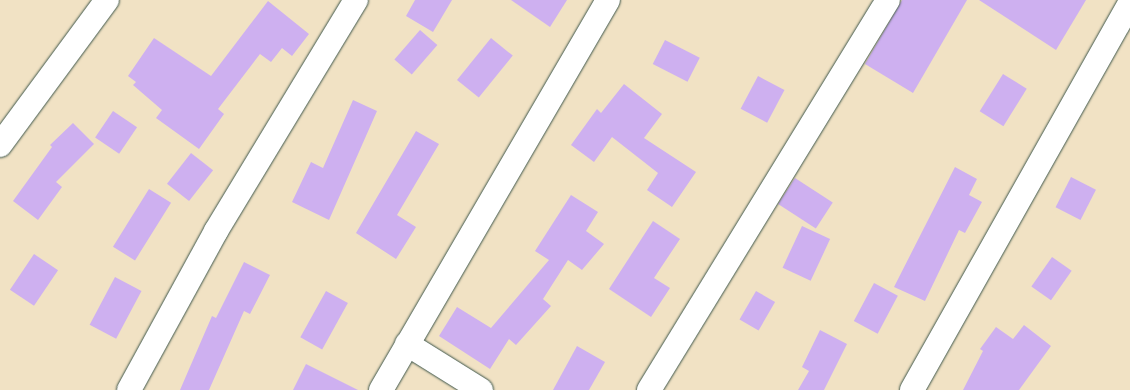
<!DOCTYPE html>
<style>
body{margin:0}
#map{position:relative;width:1130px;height:390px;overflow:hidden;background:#f1e2c4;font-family:Itim,sans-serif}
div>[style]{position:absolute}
.building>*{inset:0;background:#ceb0f0;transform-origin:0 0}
.roads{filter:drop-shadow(0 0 1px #3e564a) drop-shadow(0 0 1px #3e564a)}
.street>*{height:24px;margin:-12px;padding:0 12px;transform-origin:12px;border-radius:12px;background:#fff}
span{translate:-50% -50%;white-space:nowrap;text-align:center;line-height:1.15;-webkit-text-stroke:4px #fdfcf7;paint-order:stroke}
</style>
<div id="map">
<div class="building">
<i style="clip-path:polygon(415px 0,452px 0,433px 32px,406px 16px)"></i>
<i style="clip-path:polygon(511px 0,567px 0,550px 27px)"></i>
<i style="clip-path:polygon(902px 0,967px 0,913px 93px,865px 64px)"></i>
<i style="clip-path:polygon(979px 0,1086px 0,1056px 50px)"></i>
<i style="clip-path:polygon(268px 1px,309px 34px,292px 56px,282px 48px,271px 62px,260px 54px,218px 109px,224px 114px,199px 149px,156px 118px,162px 110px,133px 85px,136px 82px,128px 76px,154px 38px,211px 76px)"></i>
<i style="left:420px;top:30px;width:23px;height:39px;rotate:41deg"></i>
<i style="left:491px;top:38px;width:28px;height:54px;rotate:39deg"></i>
<i style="left:665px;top:40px;width:39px;height:27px;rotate:27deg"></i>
<i style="left:1003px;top:74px;width:28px;height:44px;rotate:32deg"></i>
<i style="left:758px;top:76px;width:30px;height:37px;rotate:28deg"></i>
<i style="clip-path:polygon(624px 84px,662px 114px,644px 138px,696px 172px,672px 207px,647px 190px,658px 173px,612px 137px,594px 162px,571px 145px,597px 109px,601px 113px)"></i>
<i style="clip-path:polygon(353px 100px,377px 111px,329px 220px,292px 202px,311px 162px,323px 168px)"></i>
<i style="left:113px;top:111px;width:29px;height:32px;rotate:34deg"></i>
<i style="clip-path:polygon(73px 123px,94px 144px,56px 182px,62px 187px,38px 220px,13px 201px,52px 147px,50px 145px)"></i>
<i style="clip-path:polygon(416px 131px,439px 144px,397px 215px,416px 227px,396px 259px,356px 233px)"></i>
<i style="left:191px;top:153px;width:28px;height:39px;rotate:38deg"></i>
<i style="clip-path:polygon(955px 167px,977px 179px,969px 195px,982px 202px,965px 233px,959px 230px,925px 301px,894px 287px)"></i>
<i style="left:1071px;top:177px;width:28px;height:34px;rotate:27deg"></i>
<i style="left:795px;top:178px;width:45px;height:31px;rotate:33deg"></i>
<i style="left:149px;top:189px;width:26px;height:68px;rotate:32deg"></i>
<i style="clip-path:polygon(571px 195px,598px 212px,586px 231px,604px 244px,582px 270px,568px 260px,543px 299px,551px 306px,516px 345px,509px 339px,490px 369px,439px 336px,457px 307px,491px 328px,549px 260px,535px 251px)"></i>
<i style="clip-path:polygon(653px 221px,680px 239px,654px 278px,670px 288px,651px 317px,609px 289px)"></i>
<i style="left:802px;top:226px;width:31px;height:46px;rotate:25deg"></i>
<i style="left:34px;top:254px;width:29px;height:43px;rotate:34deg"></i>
<i style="left:1052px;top:257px;width:24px;height:36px;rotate:35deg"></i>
<i style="clip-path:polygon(244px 262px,270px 275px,250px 314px,244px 311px,209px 390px,180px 390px,212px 316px,216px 318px)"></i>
<i style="left:115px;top:277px;width:30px;height:54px;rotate:28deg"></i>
<i style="left:874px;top:283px;width:27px;height:43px;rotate:28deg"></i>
<i style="left:326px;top:291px;width:25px;height:53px;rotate:29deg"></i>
<i style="left:756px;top:291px;width:22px;height:33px;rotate:30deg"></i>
<i style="clip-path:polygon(1024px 325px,1051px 346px,1019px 390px,963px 390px,983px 351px,980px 349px,996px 327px,1013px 339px)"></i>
<i style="clip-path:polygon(820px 330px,847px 344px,824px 390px,798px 390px,809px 371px,802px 367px)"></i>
<i style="clip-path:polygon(577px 346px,605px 362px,589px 390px,553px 390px)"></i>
<i style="clip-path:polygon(306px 364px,358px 390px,293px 390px)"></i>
</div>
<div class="roads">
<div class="street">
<i style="left:0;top:145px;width:180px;rotate:-53.6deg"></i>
<i style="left:407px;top:344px;width:87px;rotate:31.9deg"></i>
<i style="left:129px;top:390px;width:181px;rotate:-61.3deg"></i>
<i style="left:216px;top:231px;width:270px;rotate:-58.8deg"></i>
<i style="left:381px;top:390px;width:451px;rotate:-59.8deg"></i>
<i style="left:649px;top:390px;width:457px;rotate:-58.5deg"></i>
<i style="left:912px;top:390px;width:444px;rotate:-60.6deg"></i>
</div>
</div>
</div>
